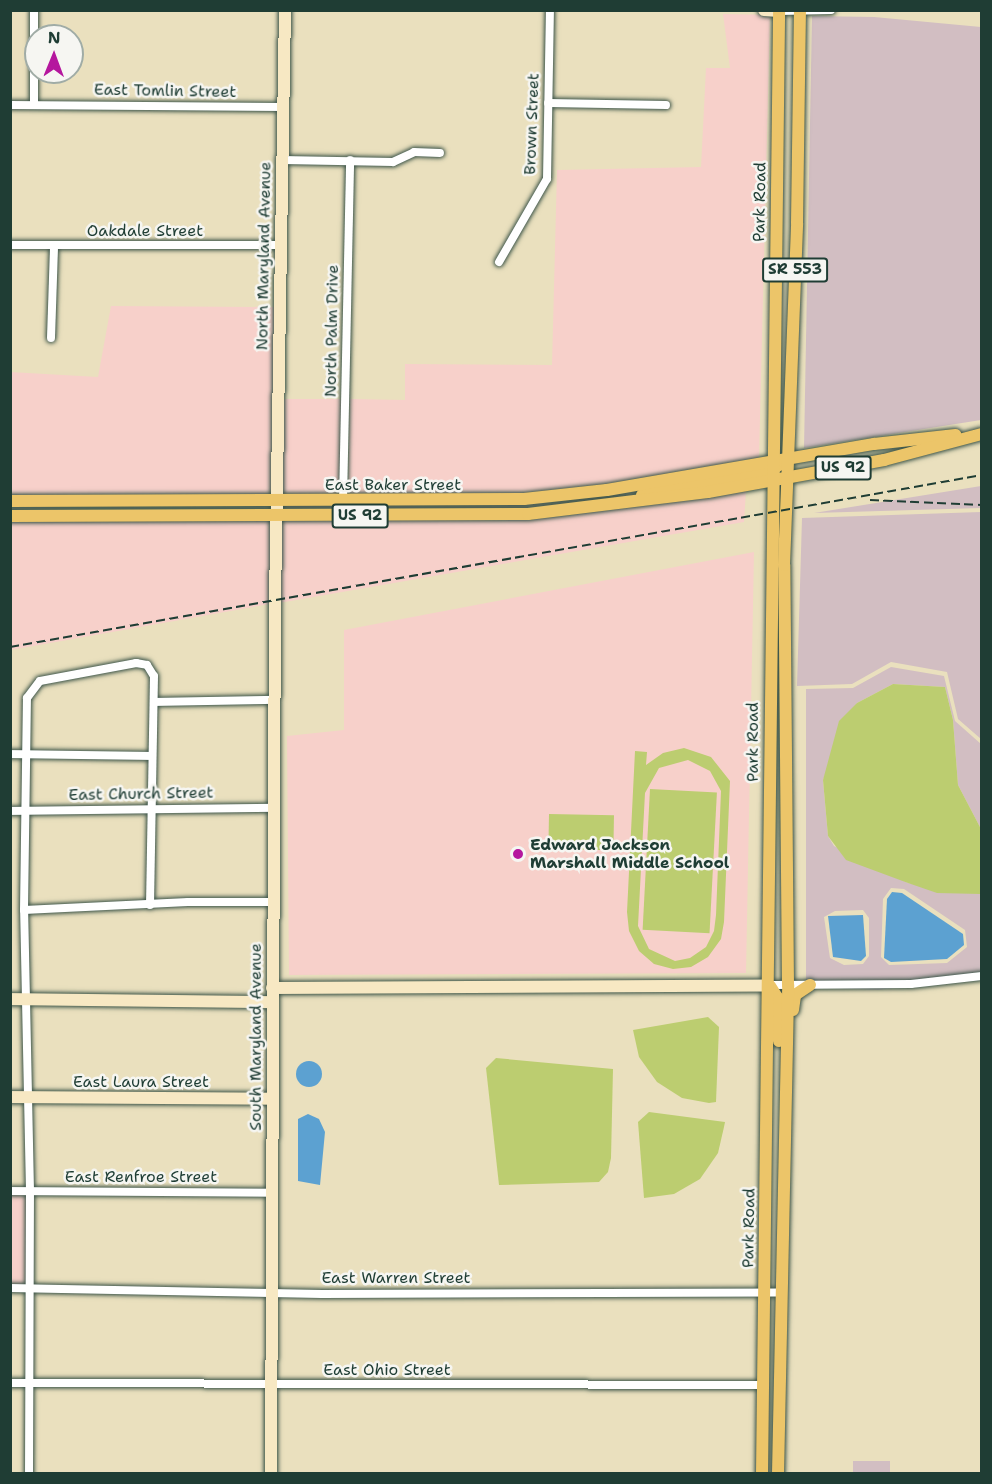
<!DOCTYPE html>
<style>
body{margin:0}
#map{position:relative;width:992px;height:1484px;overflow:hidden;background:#eae0be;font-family:"Shantell Sans",sans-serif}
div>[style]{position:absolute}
.built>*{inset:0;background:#f7d0ca;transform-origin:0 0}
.industrial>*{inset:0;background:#d2bec2;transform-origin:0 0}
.green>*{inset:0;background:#bccd70;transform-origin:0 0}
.water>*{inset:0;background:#5ca1d1}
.round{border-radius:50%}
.roads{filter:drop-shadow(0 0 2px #3d5549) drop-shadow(0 0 2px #3d5549)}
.street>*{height:8px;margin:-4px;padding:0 4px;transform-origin:4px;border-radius:4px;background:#fff}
.secondary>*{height:12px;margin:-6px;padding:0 6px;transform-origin:6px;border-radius:6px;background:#f7e8c3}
.primary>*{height:12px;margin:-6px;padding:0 6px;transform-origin:6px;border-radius:6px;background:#ecc569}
.rail>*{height:2px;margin-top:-1px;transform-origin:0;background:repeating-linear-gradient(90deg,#1f3d34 0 9px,transparent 0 13.5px)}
.dots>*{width:16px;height:16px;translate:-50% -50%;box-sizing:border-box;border:3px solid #f6f6f2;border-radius:50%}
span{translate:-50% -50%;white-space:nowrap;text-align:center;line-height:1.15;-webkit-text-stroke:5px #f6f6f2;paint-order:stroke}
.shield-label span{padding:2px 4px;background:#f6f6f2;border:2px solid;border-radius:4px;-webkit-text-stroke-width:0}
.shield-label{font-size:15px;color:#1f3d34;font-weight:700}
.street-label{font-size:16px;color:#1f3d34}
.poi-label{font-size:16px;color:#1f3d34;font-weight:700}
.left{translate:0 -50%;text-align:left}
.frame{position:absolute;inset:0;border:12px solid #1f3d34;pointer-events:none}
.north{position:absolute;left:24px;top:24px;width:60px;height:60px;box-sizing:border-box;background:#f6f6f2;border:2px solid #a0aca6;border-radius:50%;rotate:1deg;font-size:16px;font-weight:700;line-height:24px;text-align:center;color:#1f3d34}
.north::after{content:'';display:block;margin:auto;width:21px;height:27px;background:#b5179e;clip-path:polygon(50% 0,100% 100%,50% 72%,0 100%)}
</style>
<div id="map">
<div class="built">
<i style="clip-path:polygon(723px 14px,770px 15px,759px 458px,606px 485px,524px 494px,348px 497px,350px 399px,405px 400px,405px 364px,552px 365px,557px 170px,701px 167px,706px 68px,730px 68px)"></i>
<i style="clip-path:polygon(111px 306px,275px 307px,274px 496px,11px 496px,10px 372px,98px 377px)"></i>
<i style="left:283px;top:399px;width:58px;height:97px"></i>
<i style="clip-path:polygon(645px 488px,631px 496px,528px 509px,281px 511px,282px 506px,524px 504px)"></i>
<i style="clip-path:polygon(746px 490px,744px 522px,279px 603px,280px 521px,529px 518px)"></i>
<i style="clip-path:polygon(11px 521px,271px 521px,270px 604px,11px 650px)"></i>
<i style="clip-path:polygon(754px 552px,746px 973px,289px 975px,287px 736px,344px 730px,344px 630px)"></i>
<i style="left:10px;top:1191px;width:20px;height:97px"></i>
</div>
<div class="industrial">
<i style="clip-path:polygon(812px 16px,874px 17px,981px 27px,981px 420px,804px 448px)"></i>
<i style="clip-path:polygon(981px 486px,981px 508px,814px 513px)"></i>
<i style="clip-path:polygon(981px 512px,981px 739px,958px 719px,947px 672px,891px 662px,852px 684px,797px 686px,802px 518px)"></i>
<i style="clip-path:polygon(evenodd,891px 667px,944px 676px,955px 721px,981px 744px,981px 829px,958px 785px,953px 720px,945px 687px,893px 684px,857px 703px,823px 780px,828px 836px,834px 846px,908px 883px,981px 892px,981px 976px,878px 990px,815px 987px,811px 979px,806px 982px,806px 689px,853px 688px,891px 667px,891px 888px,904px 889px,965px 930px,967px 947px,947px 963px,889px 965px,881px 957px,883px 899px,891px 888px,891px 667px,835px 911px,863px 910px,869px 918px,869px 956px,863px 964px,844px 965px,830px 958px,824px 917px,835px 911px)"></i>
<i style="left:853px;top:1461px;width:37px;height:12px"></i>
</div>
<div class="green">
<i style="clip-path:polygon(893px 684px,945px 687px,953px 720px,958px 785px,981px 829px,981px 894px,937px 893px,908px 883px,846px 860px,828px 836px,823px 780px,839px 721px,857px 703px)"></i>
<i style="clip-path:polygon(evenodd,684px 748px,711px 757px,730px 781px,724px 922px,721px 939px,708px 957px,691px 967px,673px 969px,654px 964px,639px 951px,629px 931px,627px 912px,635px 751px,647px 752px,646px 765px,663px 753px,684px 748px,688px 760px,710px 771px,721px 791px,716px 915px,714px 931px,706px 947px,690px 958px,675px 961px,649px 949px,638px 926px,645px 793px,659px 768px,688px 760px)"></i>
<i style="left:650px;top:789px;width:67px;height:141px;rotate:3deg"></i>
<i style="left:549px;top:814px;width:65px;height:35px;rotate:1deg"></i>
<i style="clip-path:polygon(708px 1017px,719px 1027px,716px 1102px,709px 1103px,682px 1098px,657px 1082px,639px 1057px,633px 1030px)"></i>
<i style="clip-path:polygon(496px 1058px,613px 1069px,611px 1158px,608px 1172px,599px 1182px,499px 1185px,486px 1068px)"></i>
<i style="clip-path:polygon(649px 1112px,725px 1122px,724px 1127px,718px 1153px,700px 1179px,674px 1194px,644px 1198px,638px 1122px)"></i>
</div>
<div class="water">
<i style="clip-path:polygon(892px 892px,902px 893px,963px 934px,964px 945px,947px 959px,891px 962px,884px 958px,887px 899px)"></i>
<i style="clip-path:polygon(863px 915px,866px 956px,861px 961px,833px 957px,828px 916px)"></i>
<i class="round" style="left:296px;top:1061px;width:26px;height:26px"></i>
<i style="clip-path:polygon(308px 1114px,319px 1119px,325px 1132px,320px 1185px,298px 1181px,298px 1119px)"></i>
</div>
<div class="roads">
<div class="street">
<i style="left:779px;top:11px;width:52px;rotate:-1.1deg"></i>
<i style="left:548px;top:103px;width:118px;rotate:1deg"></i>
<i style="left:10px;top:105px;width:272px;rotate:0.4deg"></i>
<i style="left:34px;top:105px;width:95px;rotate:-90deg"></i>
<i style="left:282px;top:160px;width:111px;rotate:1deg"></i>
<i style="left:393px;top:162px;width:23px;rotate:-25deg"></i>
<i style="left:414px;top:152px;width:26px;rotate:2deg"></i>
<i style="left:10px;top:245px;width:270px"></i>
<i style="left:499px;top:262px;width:96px;rotate:-60deg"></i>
<i style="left:547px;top:179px;width:169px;rotate:-89deg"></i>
<i style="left:51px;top:338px;width:92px;rotate:-88.1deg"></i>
<i style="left:343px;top:501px;width:341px;rotate:-88.8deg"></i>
<i style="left:156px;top:702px;width:118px;rotate:-1deg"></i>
<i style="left:10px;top:754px;width:141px;rotate:0.8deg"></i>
<i style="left:10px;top:811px;width:263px;rotate:-0.7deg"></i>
<i style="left:24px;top:910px;width:164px;rotate:-2.8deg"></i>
<i style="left:188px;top:902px;width:85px"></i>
<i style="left:769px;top:985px;width:142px;rotate:-0.4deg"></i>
<i style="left:911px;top:984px;width:71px;rotate:-6.4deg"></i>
<i style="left:10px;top:1191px;width:261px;rotate:0.4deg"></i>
<i style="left:10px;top:1288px;width:312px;rotate:1.1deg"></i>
<i style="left:322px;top:1294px;width:460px;rotate:-0.2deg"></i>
<i style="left:10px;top:1383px;width:753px;rotate:0.15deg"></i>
<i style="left:29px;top:1474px;width:283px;rotate:-89.8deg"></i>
<i style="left:30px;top:1191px;width:281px;rotate:-91.2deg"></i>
<i style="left:24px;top:910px;width:212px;rotate:-89.2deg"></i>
<i style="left:27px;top:698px;width:21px;rotate:-53deg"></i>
<i style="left:40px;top:681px;width:98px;rotate:-10.6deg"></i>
<i style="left:136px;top:663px;width:11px;rotate:10deg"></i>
<i style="left:147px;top:665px;width:13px;rotate:58deg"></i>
<i style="left:154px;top:676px;width:229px;rotate:91deg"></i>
</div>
<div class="secondary">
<i style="left:764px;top:10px;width:15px;rotate:4deg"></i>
<i style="left:272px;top:988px;width:497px;rotate:-0.3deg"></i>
<i style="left:10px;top:999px;width:262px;rotate:0.7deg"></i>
<i style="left:10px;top:1097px;width:262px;rotate:0.4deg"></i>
<i style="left:271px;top:1474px;width:874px;rotate:-89.74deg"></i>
<i style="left:275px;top:600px;width:590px;rotate:-89.03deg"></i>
</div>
<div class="primary">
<i style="left:642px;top:495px;width:134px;rotate:-11.2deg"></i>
<i style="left:773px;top:469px;width:7px;rotate:-34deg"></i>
<i style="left:10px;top:501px;width:514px;rotate:-0.22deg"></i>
<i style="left:524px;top:499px;width:83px;rotate:-6.2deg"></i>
<i style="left:607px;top:490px;width:271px;rotate:-9.8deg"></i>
<i style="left:874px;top:444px;width:82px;rotate:-6.3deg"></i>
<i style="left:10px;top:516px;width:518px;rotate:-0.22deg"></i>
<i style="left:528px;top:514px;width:181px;rotate:-7deg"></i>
<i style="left:708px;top:492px;width:179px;rotate:-10.3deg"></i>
<i style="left:884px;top:460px;width:101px;rotate:-14.9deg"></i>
<i style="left:770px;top:986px;width:13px;rotate:58deg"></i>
<i style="left:777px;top:997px;width:44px;rotate:87.4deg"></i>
<i style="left:793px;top:1010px;width:15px;rotate:-82deg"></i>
<i style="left:795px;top:995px;width:18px;rotate:-34deg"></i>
<i style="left:762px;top:1474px;width:1464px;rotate:-89.33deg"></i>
<i style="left:778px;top:1474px;width:489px;rotate:-88.8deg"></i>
<i style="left:788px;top:985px;width:420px;rotate:-90.5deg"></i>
<i style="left:784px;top:565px;width:342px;rotate:-87.8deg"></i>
<i style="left:797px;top:223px;width:213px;rotate:-89.2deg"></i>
</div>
</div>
<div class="rail">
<i style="left:870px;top:500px;width:112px;rotate:2.6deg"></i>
<i style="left:10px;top:647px;width:987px;rotate:-10.03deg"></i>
</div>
<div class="dots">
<i style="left:518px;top:854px;background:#b5179e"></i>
</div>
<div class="shield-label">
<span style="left:795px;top:270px">SR 553</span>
<span style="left:843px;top:468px">US 92</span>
<span style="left:360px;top:516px">US 92</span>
</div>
<div class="street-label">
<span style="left:165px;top:91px;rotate:1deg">East Tomlin Street</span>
<span style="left:532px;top:124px;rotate:-88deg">Brown Street</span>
<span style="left:760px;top:202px;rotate:-89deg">Park Road</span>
<span style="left:145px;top:231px">Oakdale Street</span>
<span style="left:264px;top:256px;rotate:-89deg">North Maryland Avenue</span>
<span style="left:332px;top:331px;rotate:-89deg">North Palm Drive</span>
<span style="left:393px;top:485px">East Baker Street</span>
<span style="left:753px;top:742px;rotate:-90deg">Park Road</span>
<span style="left:141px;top:794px;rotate:-1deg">East Church Street</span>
<span style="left:256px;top:1037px;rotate:-90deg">South Maryland Avenue</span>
<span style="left:141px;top:1082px">East Laura Street</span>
<span style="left:141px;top:1177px">East Renfroe Street</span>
<span style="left:749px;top:1228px;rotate:-89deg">Park Road</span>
<span style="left:396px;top:1278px">East Warren Street</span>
<span style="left:387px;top:1370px">East Ohio Street</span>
</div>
<div class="poi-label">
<span class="left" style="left:530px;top:854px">Edward Jackson<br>Marshall Middle School</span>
</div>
<div class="frame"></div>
<div class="north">N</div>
</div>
